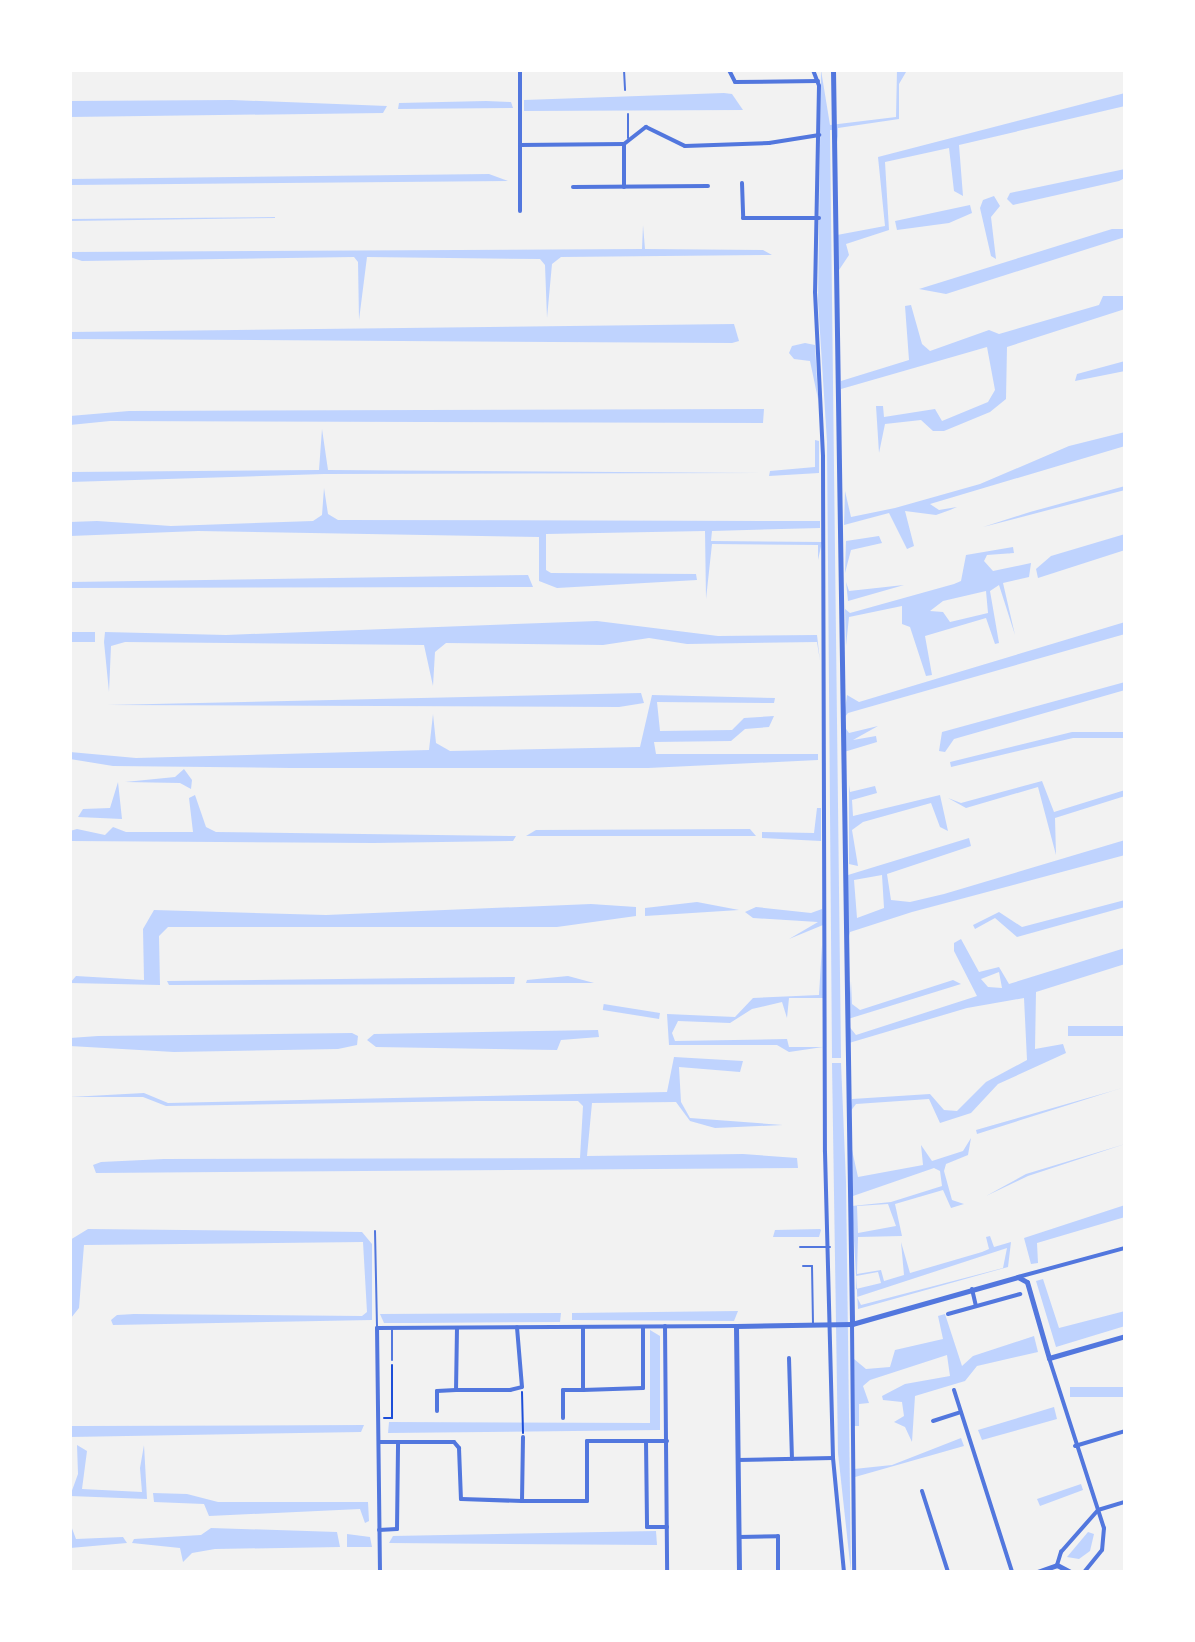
<!DOCTYPE html>
<style>
body{margin:0}
#map{position:relative;width:1195px;height:1642px;overflow:hidden;background:#f2f2f2;font-family:"Fira Sans",sans-serif}
div>[style]{position:absolute}
.water>*{inset:0;background:#bfd3fe;transform-origin:0 0}
.path>*{height:2px;margin:-1px;padding:0 1px;transform-origin:1px;border-radius:1px;background:#1d4ed8}
.service>*{height:2px;margin:-1px;padding:0 1px;transform-origin:1px;border-radius:1px;background:#5277de}
.minor>*{height:4px;margin:-2px;padding:0 2px;transform-origin:2px;border-radius:2px;background:#5277de}
.tertiary>*{height:5px;margin:-2.5px;padding:0 2.5px;transform-origin:2.5px;border-radius:2.5px;background:#5277de}
span{translate:-50% -50%;white-space:nowrap;text-align:center;line-height:1.15;-webkit-text-stroke:6px #fff;paint-order:stroke}
.frame{position:absolute;inset:0;border:72px solid #fff;pointer-events:none}
</style>
<div id="map">
<div class="water">
<i style="clip-path:polygon(821px 70px,830px 125px,896px 117px,897px 70px,906px 72px,899px 84px,899px 119px,838px 128px,838px 142px,836px 130px,830px 130px,841px 1058px,832px 1058px,827px 442px,818px 301px)"></i>
<i style="clip-path:polygon(724px 93px,732px 94px,743px 110px,524px 111px,524px 100px)"></i>
<i style="clip-path:polygon(1125px 93px,1125px 106px,959px 145px,963px 196px,954px 191px,949px 148px,885px 162px,889px 230px,846px 244px,849px 255px,837px 273px,837px 235px,885px 226px,878px 157px)"></i>
<i style="clip-path:polygon(232px 100px,387px 106px,383px 113px,70px 117px,70px 101px)"></i>
<i style="clip-path:polygon(486px 101px,511px 102px,513px 108px,398px 109px,399px 103px)"></i>
<i style="clip-path:polygon(1125px 169px,1125px 178px,1119px 181px,1013px 205px,1007px 199px,1010px 193px)"></i>
<i style="clip-path:polygon(489px 174px,508px 181px,70px 185px,70px 179px)"></i>
<i style="clip-path:polygon(994px 196px,1000px 206px,991px 217px,996px 259px,991px 256px,980px 208px,983px 200px)"></i>
<i style="clip-path:polygon(970px 205px,972px 213px,949px 223px,897px 230px,895px 221px)"></i>
<i style="clip-path:polygon(275px 217px,275px 218px,70px 221px,70px 219px)"></i>
<i style="clip-path:polygon(643px 225px,645px 249px,763px 250px,772px 255px,561px 257px,552px 264px,547px 318px,545px 265px,540px 259px,367px 257px,359px 320px,358px 262px,354px 257px,82px 261px,70px 257px,70px 252px,642px 249px)"></i>
<i style="clip-path:polygon(1112px 229px,1125px 229px,1125px 237px,946px 294px,919px 289px)"></i>
<i style="clip-path:polygon(1103px 296px,1125px 296px,1125px 309px,1007px 347px,1006px 399px,990px 412px,944px 431px,933px 431px,921px 420px,885px 424px,879px 453px,876px 406px,883px 406px,884px 417px,935px 409px,942px 421px,988px 402px,995px 390px,987px 347px,841px 389px,841px 381px,909px 360px,905px 306px,911px 305px,922px 344px,930px 351px,989px 330px,999px 334px,1099px 305px)"></i>
<i style="clip-path:polygon(734px 324px,739px 341px,732px 343px,70px 339px,70px 332px)"></i>
<i style="clip-path:polygon(805px 343px,815px 345px,818px 399px,810px 361px,794px 359px,789px 353px,792px 346px)"></i>
<i style="clip-path:polygon(1125px 361px,1125px 371px,1075px 381px,1077px 374px)"></i>
<i style="clip-path:polygon(764px 409px,763px 423px,110px 421px,70px 425px,70px 416px,129px 411px)"></i>
<i style="clip-path:polygon(322px 429px,328px 470px,762px 473px,324px 474px,70px 482px,70px 472px,319px 470px)"></i>
<i style="clip-path:polygon(1125px 432px,1125px 446px,930px 504px,939px 510px,957px 507px,950px 510px,936px 515px,905px 511px,914px 546px,907px 549px,889px 513px,844px 525px,845px 491px,851px 517px,895px 508px,980px 484px,1069px 446px)"></i>
<i style="clip-path:polygon(815px 440px,819px 441px,819px 473px,769px 476px,770px 471px,815px 467px)"></i>
<i style="clip-path:polygon(1125px 486px,1125px 490px,983px 527px,1030px 512px)"></i>
<i style="clip-path:polygon(324px 488px,328px 514px,338px 520px,820px 521px,820px 528px,712px 531px,711px 541px,822px 542px,818px 560px,818px 545px,712px 544px,706px 599px,705px 531px,546px 534px,546px 570px,551px 573px,696px 574px,697px 580px,557px 588px,539px 581px,539px 537px,198px 531px,70px 536px,70px 522px,97px 521px,171px 526px,313px 521px,322px 515px)"></i>
<i style="clip-path:polygon(1125px 534px,1125px 550px,1038px 578px,1036px 569px,1051px 556px)"></i>
<i style="clip-path:polygon(879px 536px,882px 543px,851px 550px,845px 573px,846px 541px)"></i>
<i style="clip-path:polygon(evenodd,1013px 547px,1014px 553px,987px 555px,984px 561px,993px 571px,1031px 563px,1029px 577px,1003px 583px,1015px 635px,999px 585px,990px 591px,999px 643px,995px 644px,986px 618px,925px 636px,932px 675px,926px 676px,910px 627px,902px 624px,902px 606px,849px 617px,846px 646px,845px 609px,850px 613px,954px 584px,961px 581px,966px 555px,1013px 547px,986px 591px,988px 613px,950px 622px,943px 612px,930px 611px,943px 601px,986px 591px)"></i>
<i style="clip-path:polygon(528px 575px,533px 587px,70px 588px,70px 582px)"></i>
<i style="clip-path:polygon(846px 582px,849px 591px,904px 585px,848px 601px)"></i>
<i style="clip-path:polygon(597px 621px,718px 636px,817px 635px,820px 661px,817px 642px,687px 644px,649px 638px,603px 645px,446px 643px,435px 652px,433px 686px,424px 645px,125px 642px,111px 646px,109px 692px,104px 642px,105px 632px,226px 635px)"></i>
<i style="clip-path:polygon(1125px 622px,1125px 634px,848px 713px,844px 718px,847px 695px,859px 702px)"></i>
<i style="left:95px;top:632px;width:10px;height:25px;rotate:90deg"></i>
<i style="clip-path:polygon(1125px 682px,1125px 690px,954px 739px,945px 752px,939px 751px,942px 732px)"></i>
<i style="clip-path:polygon(641px 693px,644px 703px,619px 707px,107px 705px)"></i>
<i style="clip-path:polygon(652px 695px,775px 698px,774px 703px,657px 702px,660px 731px,732px 730px,744px 718px,774px 716px,769px 727px,745px 729px,731px 741px,654px 742px,656px 754px,818px 754px,818px 760px,648px 768px,291px 768px,113px 766px,70px 759px,70px 752px,136px 758px,429px 750px,433px 714px,436px 743px,450px 751px,640px 747px)"></i>
<i style="clip-path:polygon(844px 726px,849px 733px,878px 726px,853px 740px,876px 736px,877px 742px,844px 752px)"></i>
<i style="clip-path:polygon(1072px 732px,1125px 732px,1125px 738px,1073px 738px,951px 767px,950px 762px)"></i>
<i style="clip-path:polygon(184px 769px,192px 780px,191px 789px,180px 783px,125px 782px,175px 777px)"></i>
<i style="clip-path:polygon(1042px 781px,1054px 812px,1125px 790px,1125px 796px,1055px 818px,1056px 855px,1038px 787px,966px 808px,948px 798px,961px 803px)"></i>
<i style="clip-path:polygon(118px 782px,122px 819px,78px 817px,83px 809px,110px 808px)"></i>
<i style="clip-path:polygon(849px 785px,850px 792px,875px 786px,877px 793px,852px 800px,853px 816px,940px 795px,948px 831px,940px 827px,931px 803px,863px 822px,852px 830px,858px 866px,849px 864px)"></i>
<i style="clip-path:polygon(195px 795px,206px 827px,216px 832px,516px 836px,513px 841px,374px 843px,70px 841px,70px 831px,77px 829px,105px 835px,113px 827px,126px 832px,193px 832px,189px 798px)"></i>
<i style="clip-path:polygon(817px 808px,821px 808px,821px 841px,762px 838px,762px 832px,814px 833px)"></i>
<i style="clip-path:polygon(750px 829px,756px 836px,526px 836px,536px 830px)"></i>
<i style="clip-path:polygon(evenodd,969px 838px,971px 846px,887px 874px,891px 900px,910px 902px,944px 894px,1125px 840px,1125px 855px,912px 912px,850px 932px,848px 940px,848px 875px,969px 838px,882px 875px,884px 908px,857px 918px,854px 880px,882px 875px)"></i>
<i style="clip-path:polygon(822px 897px,823px 925px,789px 939px,818px 922px,753px 918px,745px 912px,756px 907px,811px 913px,822px 909px)"></i>
<i style="clip-path:polygon(1125px 900px,1125px 907px,1017px 937px,995px 918px,975px 929px,973px 925px,999px 912px,1022px 927px)"></i>
<i style="clip-path:polygon(697px 902px,739px 910px,645px 916px,645px 908px)"></i>
<i style="clip-path:polygon(591px 904px,636px 907px,636px 916px,557px 927px,168px 927px,159px 936px,160px 985px,70px 983px,76px 976px,144px 980px,143px 929px,154px 910px,326px 915px)"></i>
<i style="clip-path:polygon(evenodd,961px 939px,979px 972px,999px 967px,1009px 984px,1125px 948px,1125px 964px,1036px 992px,1035px 1049px,1063px 1044px,1066px 1053px,998px 1084px,971px 1113px,940px 1123px,929px 1099px,856px 1104px,850px 1112px,852px 1099px,930px 1094px,944px 1110px,957px 1111px,986px 1082px,1027px 1060px,1024px 998px,967px 1008px,849px 1043px,848px 1025px,856px 1035px,977px 996px,954px 951px,954px 943px,961px 939px,999px 972px,1002px 988px,988px 987px,981px 979px,999px 972px)"></i>
<i style="clip-path:polygon(822px 945px,823px 998px,789px 998px,787px 1018px,782px 1002px,752px 1009px,730px 1023px,678px 1021px,672px 1033px,675px 1041px,787px 1039px,789px 1047px,823px 1047px,789px 1052px,777px 1045px,669px 1045px,667px 1014px,735px 1017px,753px 998px,819px 995px)"></i>
<i style="clip-path:polygon(568px 976px,594px 983px,526px 983px,527px 980px)"></i>
<i style="clip-path:polygon(515px 977px,514px 984px,169px 985px,167px 981px)"></i>
<i style="clip-path:polygon(953px 980px,961px 984px,848px 1019px,851px 981px,852px 1004px,860px 1010px)"></i>
<i style="left:660px;top:1013px;width:6px;height:57px;rotate:99deg"></i>
<i style="left:1125px;top:1026px;width:10px;height:57px;rotate:90deg"></i>
<i style="clip-path:polygon(598px 1030px,599px 1037px,561px 1040px,557px 1050px,376px 1047px,367px 1040px,374px 1034px)"></i>
<i style="clip-path:polygon(352px 1033px,358px 1036px,357px 1045px,338px 1049px,174px 1052px,70px 1046px,70px 1038px,98px 1036px)"></i>
<i style="clip-path:polygon(674px 1057px,743px 1061px,740px 1072px,679px 1067px,681px 1102px,690px 1118px,783px 1125px,715px 1128px,690px 1121px,676px 1102px,592px 1103px,587px 1156px,743px 1154px,797px 1158px,798px 1168px,96px 1173px,93px 1165px,101px 1162px,164px 1159px,580px 1158px,583px 1106px,578px 1101px,477px 1101px,166px 1106px,143px 1097px,70px 1097px,144px 1093px,168px 1103px,667px 1092px)"></i>
<i style="clip-path:polygon(832px 1063px,841px 1063px,846px 1182px,851px 1572px,838px 1453px)"></i>
<i style="clip-path:polygon(1125px 1087px,977px 1134px,976px 1130px,1112px 1091px)"></i>
<i style="clip-path:polygon(evenodd,971px 1138px,968px 1155px,946px 1164px,944px 1171px,952px 1200px,964px 1204px,951px 1208px,943px 1190px,895px 1204px,902px 1236px,858px 1237px,857px 1274px,881px 1270px,884px 1281px,904px 1275px,901px 1242px,910px 1273px,982px 1252px,989px 1249px,986px 1237px,990px 1236px,994px 1247px,1011px 1242px,1008px 1267px,858px 1309px,852px 1206px,891px 1202px,942px 1186px,940px 1171px,934px 1168px,853px 1196px,852px 1150px,858px 1177px,923px 1165px,921px 1145px,932px 1161px,963px 1151px,971px 1138px,888px 1204px,896px 1226px,858px 1233px,857px 1206px,888px 1204px,971px 1138px,1007px 1248px,1003px 1268px,861px 1305px,857px 1297px,1007px 1248px,971px 1138px,878px 1272px,881px 1283px,856px 1289px,856px 1276px,878px 1272px)"></i>
<i style="clip-path:polygon(1125px 1144px,1028px 1176px,986px 1196px,1026px 1174px)"></i>
<i style="clip-path:polygon(1125px 1205px,1125px 1217px,1037px 1243px,1038px 1263px,1031px 1264px,1024px 1238px)"></i>
<i style="clip-path:polygon(88px 1229px,362px 1232px,372px 1244px,372px 1320px,113px 1325px,111px 1320px,117px 1315px,134px 1314px,362px 1316px,367px 1312px,363px 1242px,84px 1245px,79px 1308px,71px 1318px,70px 1240px)"></i>
<i style="clip-path:polygon(775px 1230px,820px 1229px,821px 1230px,819px 1237px,773px 1237px)"></i>
<i style="clip-path:polygon(1043px 1279px,1059px 1328px,1125px 1311px,1125px 1326px,1056px 1347px,1036px 1281px)"></i>
<i style="clip-path:polygon(738px 1311px,734px 1321px,572px 1320px,572px 1313px)"></i>
<i style="clip-path:polygon(561px 1313px,560px 1322px,417px 1323px,384px 1323px,380px 1314px)"></i>
<i style="clip-path:polygon(945px 1314px,962px 1366px,973px 1356px,1034px 1336px,1038px 1352px,977px 1366px,965px 1381px,915px 1396px,912px 1442px,905px 1427px,894px 1422px,904px 1416px,902px 1402px,883px 1400px,882px 1396px,905px 1384px,950px 1376px,947px 1355px,870px 1380px,863px 1386px,869px 1403px,859px 1404px,859px 1426px,854px 1426px,854px 1359px,866px 1369px,890px 1367px,895px 1350px,943px 1339px,938px 1316px)"></i>
<i style="clip-path:polygon(650px 1330px,660px 1336px,660px 1430px,388px 1433px,389px 1422px,650px 1423px)"></i>
<i style="left:1125px;top:1387px;width:10px;height:55px;rotate:90deg"></i>
<i style="clip-path:polygon(1054px 1407px,1057px 1419px,982px 1440px,978px 1430px)"></i>
<i style="clip-path:polygon(364px 1425px,361px 1432px,70px 1437px,70px 1426px,80px 1426px)"></i>
<i style="clip-path:polygon(961px 1438px,964px 1446px,855px 1477px,854px 1469px,892px 1465px)"></i>
<i style="clip-path:polygon(77px 1445px,87px 1451px,82px 1489px,142px 1492px,140px 1468px,144px 1445px,147px 1499px,70px 1496px,78px 1474px)"></i>
<i style="clip-path:polygon(1081px 1484px,1083px 1490px,1040px 1506px,1037px 1499px)"></i>
<i style="clip-path:polygon(153px 1493px,187px 1494px,218px 1502px,368px 1502px,369px 1521px,365px 1523px,360px 1509px,209px 1516px,204px 1504px,154px 1502px)"></i>
<i style="clip-path:polygon(70px 1523px,76px 1539px,123px 1537px,127px 1543px,70px 1548px)"></i>
<i style="clip-path:polygon(211px 1528px,337px 1532px,340px 1547px,215px 1549px,192px 1553px,183px 1562px,180px 1548px,132px 1543px,134px 1539px,201px 1535px)"></i>
<i style="clip-path:polygon(656px 1531px,657px 1545px,389px 1543px,393px 1536px)"></i>
<i style="clip-path:polygon(1088px 1532px,1094px 1534px,1090px 1551px,1079px 1559px,1067px 1557px)"></i>
<i style="clip-path:polygon(347px 1534px,370px 1537px,372px 1547px,347px 1547px)"></i>
</div>
<div class="path">
<i style="left:522px;top:1392px;width:41px;rotate:88.6deg"></i>
<i style="left:384px;top:1418px;width:8px"></i>
<i style="left:392px;top:1418px;width:53px;rotate:-90deg"></i>
</div>
<div class="service">
<i style="left:624px;top:70px;width:20px;rotate:87deg"></i>
<i style="left:628px;top:114px;width:24px;rotate:90deg"></i>
<i style="left:375px;top:1231px;width:96px;rotate:88.8deg"></i>
<i style="left:800px;top:1247px;width:30px"></i>
<i style="left:803px;top:1266px;width:9px"></i>
<i style="left:812px;top:1266px;width:58px;rotate:89deg"></i>
<i style="left:392px;top:1330px;width:30px;rotate:90deg"></i>
</div>
<div class="minor">
<i style="left:520px;top:70px;width:141px;rotate:90deg"></i>
<i style="left:729px;top:70px;width:13px;rotate:63deg"></i>
<i style="left:735px;top:82px;width:83px;rotate:-0.7deg"></i>
<i style="left:813px;top:70px;width:17px;rotate:69deg"></i>
<i style="left:819px;top:86px;width:206px;rotate:91.1deg"></i>
<i style="left:815px;top:292px;width:165px;rotate:87.2deg"></i>
<i style="left:823px;top:457px;width:695px;rotate:89.84deg"></i>
<i style="left:825px;top:1152px;width:306px;rotate:88.5deg"></i>
<i style="left:833px;top:1458px;width:115px;rotate:84.5deg"></i>
<i style="left:520px;top:145px;width:104px;rotate:-0.6deg"></i>
<i style="left:742px;top:183px;width:35px;rotate:88deg"></i>
<i style="left:743px;top:218px;width:76px"></i>
<i style="left:573px;top:187px;width:135px;rotate:-0.4deg"></i>
<i style="left:624px;top:187px;width:43px;rotate:-90deg"></i>
<i style="left:624px;top:144px;width:28px;rotate:-38deg"></i>
<i style="left:646px;top:127px;width:43px;rotate:26deg"></i>
<i style="left:685px;top:146px;width:84px;rotate:-2deg"></i>
<i style="left:769px;top:143px;width:51px;rotate:-9.1deg"></i>
<i style="left:1018px;top:1277px;width:111px;rotate:-15.2deg"></i>
<i style="left:972px;top:1289px;width:17px;rotate:77deg"></i>
<i style="left:948px;top:1314px;width:75px;rotate:-15.5deg"></i>
<i style="left:852px;top:1324px;width:248px;rotate:89.5deg"></i>
<i style="left:665px;top:1326px;width:246px;rotate:89.5deg"></i>
<i style="left:583px;top:1327px;width:63px;rotate:90deg"></i>
<i style="left:583px;top:1390px;width:60px;rotate:-1.9deg"></i>
<i style="left:643px;top:1388px;width:61px;rotate:-90deg"></i>
<i style="left:457px;top:1328px;width:62px;rotate:90.9deg"></i>
<i style="left:456px;top:1390px;width:54px"></i>
<i style="left:510px;top:1390px;width:12px;rotate:-14deg"></i>
<i style="left:522px;top:1387px;width:60px;rotate:-94.8deg"></i>
<i style="left:789px;top:1358px;width:101px;rotate:88.3deg"></i>
<i style="left:1049px;top:1358px;width:179px;rotate:72.1deg"></i>
<i style="left:1104px;top:1528px;width:22px;rotate:95deg"></i>
<i style="left:1102px;top:1550px;width:28px;rotate:129deg"></i>
<i style="left:954px;top:1390px;width:191px;rotate:72.3deg"></i>
<i style="left:437px;top:1411px;width:20px;rotate:-90deg"></i>
<i style="left:437px;top:1391px;width:19px;rotate:-3deg"></i>
<i style="left:563px;top:1418px;width:28px;rotate:-90deg"></i>
<i style="left:563px;top:1390px;width:20px"></i>
<i style="left:933px;top:1421px;width:29px;rotate:-18deg"></i>
<i style="left:646px;top:1441px;width:86px;rotate:89.3deg"></i>
<i style="left:647px;top:1527px;width:20px"></i>
<i style="left:379px;top:1442px;width:75px"></i>
<i style="left:454px;top:1442px;width:8px;rotate:50deg"></i>
<i style="left:459px;top:1448px;width:51px;rotate:87.8deg"></i>
<i style="left:461px;top:1499px;width:61px;rotate:1.9deg"></i>
<i style="left:522px;top:1501px;width:65px"></i>
<i style="left:587px;top:1501px;width:60px;rotate:-90deg"></i>
<i style="left:587px;top:1441px;width:80px"></i>
<i style="left:1075px;top:1446px;width:52px;rotate:-16.7deg"></i>
<i style="left:738px;top:1460px;width:95px;rotate:-1.2deg"></i>
<i style="left:922px;top:1491px;width:85px;rotate:72.2deg"></i>
<i style="left:522px;top:1501px;width:64px;rotate:-89.1deg"></i>
<i style="left:379px;top:1530px;width:18px;rotate:-3deg"></i>
<i style="left:397px;top:1529px;width:87px;rotate:-89.3deg"></i>
<i style="left:739px;top:1537px;width:39px;rotate:-1deg"></i>
<i style="left:778px;top:1536px;width:36px;rotate:90deg"></i>
<i style="left:1057px;top:1565px;width:14px;rotate:-73deg"></i>
<i style="left:1061px;top:1552px;width:56px;rotate:-48.6deg"></i>
<i style="left:1098px;top:1510px;width:28px;rotate:-17deg"></i>
<i style="left:380px;top:1572px;width:244px;rotate:-90.7deg"></i>
<i style="left:377px;top:1328px;width:359px;rotate:-0.3deg"></i>
</div>
<div class="tertiary">
<i style="left:833px;top:70px;width:1254px;rotate:89.13deg"></i>
<i style="left:739px;top:1572px;width:246px;rotate:-90.7deg"></i>
<i style="left:736px;top:1326px;width:116px;rotate:-1deg"></i>
<i style="left:852px;top:1324px;width:173px;rotate:-15.8deg"></i>
<i style="left:1018px;top:1277px;width:10px;rotate:29deg"></i>
<i style="left:1027px;top:1282px;width:79px;rotate:73.9deg"></i>
<i style="left:1049px;top:1358px;width:79px;rotate:-16.1deg"></i>
<i style="left:1037px;top:1572px;width:21px;rotate:-19deg"></i>
<i style="left:1057px;top:1565px;width:15px;rotate:28deg"></i>
</div>
<div class="frame"></div>
</div>
